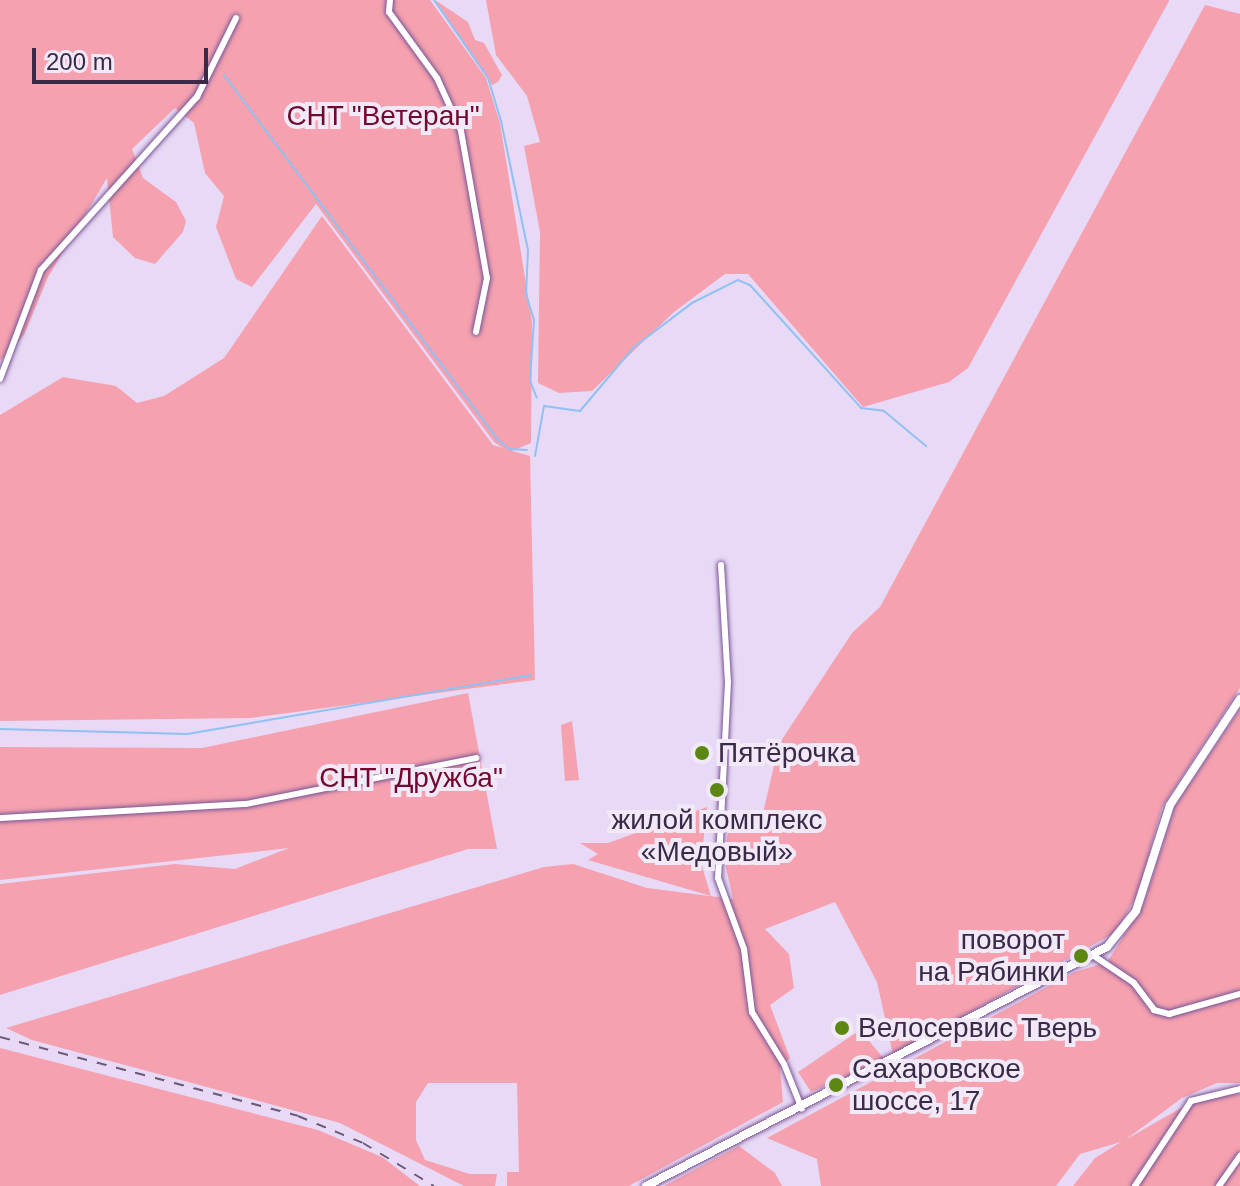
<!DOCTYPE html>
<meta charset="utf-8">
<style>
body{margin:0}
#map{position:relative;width:1240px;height:1186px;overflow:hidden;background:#e8d9f6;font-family:Helvetica,sans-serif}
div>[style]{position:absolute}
.green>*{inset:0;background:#f5a1af}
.stream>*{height:2px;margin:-1px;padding:0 1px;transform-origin:1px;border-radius:1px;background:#90c1f2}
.roads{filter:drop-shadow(0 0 2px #795495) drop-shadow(0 0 2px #795495)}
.minor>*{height:6px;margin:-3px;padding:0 3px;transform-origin:3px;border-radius:3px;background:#fff}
.secondary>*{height:8px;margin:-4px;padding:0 4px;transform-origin:4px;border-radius:4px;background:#fff}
.rail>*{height:2px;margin-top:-1px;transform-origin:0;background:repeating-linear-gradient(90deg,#6b5b78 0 10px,transparent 0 20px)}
.dots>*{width:22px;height:22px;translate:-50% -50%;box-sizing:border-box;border:4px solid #f1e9f8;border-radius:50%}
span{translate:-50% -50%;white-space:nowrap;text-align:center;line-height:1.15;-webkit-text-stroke:8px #f1e9f8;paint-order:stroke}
.park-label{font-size:28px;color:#74072e}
.poi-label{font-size:28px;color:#3a2a47}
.left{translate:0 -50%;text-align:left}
.right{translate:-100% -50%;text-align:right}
.scale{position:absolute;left:32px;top:48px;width:176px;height:36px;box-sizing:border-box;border:4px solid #3a2a47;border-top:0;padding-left:10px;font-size:24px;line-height:28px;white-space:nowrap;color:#3a2a47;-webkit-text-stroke:6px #f1e9f8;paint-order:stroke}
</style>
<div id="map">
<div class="green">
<i style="clip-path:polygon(0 0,430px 0,486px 78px,500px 123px,532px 321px,531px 443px,509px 452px,494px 442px,316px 204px,252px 287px,236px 279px,216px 227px,224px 196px,205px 173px,194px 123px,175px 108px,132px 149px,143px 178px,176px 202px,186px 221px,183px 232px,155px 264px,135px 258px,113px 237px,107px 178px,48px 277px,24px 335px,0 361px)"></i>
<i style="clip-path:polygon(435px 0,468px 22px,475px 40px,484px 43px,502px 75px,498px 82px,492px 85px)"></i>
<i style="clip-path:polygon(486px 0,1169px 0,1169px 1px,968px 368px,949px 382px,863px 407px,748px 274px,725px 274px,674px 312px,592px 391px,559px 393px,538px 383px,540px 232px,524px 146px,540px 142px,527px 96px,496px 55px)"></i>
<i style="clip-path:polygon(1205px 5px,1240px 14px,1240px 688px,1162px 807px,1138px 893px,1116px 932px,893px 1055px,877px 982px,835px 902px,765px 929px,789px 954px,794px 988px,770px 1005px,790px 1058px,780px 1067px,783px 1102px,629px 1186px,507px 1186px,507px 1172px,519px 1172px,517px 1083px,428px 1083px,416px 1102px,416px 1140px,425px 1160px,470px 1174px,497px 1174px,495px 1186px,464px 1186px,340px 1123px,32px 1040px,6px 1028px,544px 867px,573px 864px,647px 888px,733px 899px,724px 858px,731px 814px,763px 813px,779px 744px,852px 633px,880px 607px)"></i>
<i style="clip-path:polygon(322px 216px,493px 445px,530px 456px,535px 680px,251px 718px,0 721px,0 415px,63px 377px,116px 386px,137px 403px,164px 396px,224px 358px)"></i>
<i style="clip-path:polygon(468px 693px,497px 849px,468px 849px,0 995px,0 884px,175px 864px,235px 869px,289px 848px,0 880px,0 747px,202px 748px)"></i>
<i style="clip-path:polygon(1240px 709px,1240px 1083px,1217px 1083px,1182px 1098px,1125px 1140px,1202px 1096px,1240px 1094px,1240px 1186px,1073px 1186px,1095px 1158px,1121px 1142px,1080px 1154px,1056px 1186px,821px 1186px,817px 1159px,767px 1138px,1075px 972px,1104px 963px,1133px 984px,1152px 1010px,1135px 982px,1108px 961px,1144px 903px,1175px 806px)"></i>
<i style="clip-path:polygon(572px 721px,579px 780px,565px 781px,561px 725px)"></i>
<i style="clip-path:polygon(707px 807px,701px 863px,711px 896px,588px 860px,598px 854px,580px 843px,608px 843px)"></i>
<i style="clip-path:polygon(860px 1030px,885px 1060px,811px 1092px,798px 1072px)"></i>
<i style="clip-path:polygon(0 1048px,318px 1130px,382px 1157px,420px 1186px,0 1186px)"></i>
<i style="clip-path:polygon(739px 1146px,775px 1173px,782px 1186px,664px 1186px)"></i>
</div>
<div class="stream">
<i style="left:434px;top:0;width:95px;rotate:55.3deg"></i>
<i style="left:488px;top:78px;width:45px;rotate:73.2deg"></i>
<i style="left:501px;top:121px;width:132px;rotate:78.2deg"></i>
<i style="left:528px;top:250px;width:44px;rotate:92.6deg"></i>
<i style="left:526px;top:294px;width:27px;rotate:73deg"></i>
<i style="left:534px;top:320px;width:61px;rotate:93.8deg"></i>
<i style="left:530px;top:381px;width:18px;rotate:68deg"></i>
<i style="left:224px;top:75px;width:455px;rotate:53.1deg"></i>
<i style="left:497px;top:439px;width:16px;rotate:40deg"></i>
<i style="left:509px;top:449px;width:18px;rotate:3deg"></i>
<i style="left:535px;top:456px;width:51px;rotate:-79.8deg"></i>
<i style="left:544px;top:406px;width:36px;rotate:8deg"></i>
<i style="left:580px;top:411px;width:84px;rotate:-49.8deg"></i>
<i style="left:634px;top:347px;width:73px;rotate:-37.2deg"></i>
<i style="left:692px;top:303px;width:51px;rotate:-26.6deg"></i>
<i style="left:738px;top:280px;width:13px;rotate:23deg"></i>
<i style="left:750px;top:285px;width:166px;rotate:47.9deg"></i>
<i style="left:861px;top:408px;width:23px;rotate:7deg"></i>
<i style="left:884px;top:411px;width:55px;rotate:39.8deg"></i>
<i style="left:0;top:729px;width:187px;rotate:1.5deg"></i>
<i style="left:187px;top:734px;width:349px;rotate:-9.7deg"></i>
</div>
<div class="roads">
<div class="minor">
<i style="left:390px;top:0;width:12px;rotate:95deg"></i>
<i style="left:389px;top:12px;width:82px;rotate:54deg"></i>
<i style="left:437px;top:78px;width:58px;rotate:65.6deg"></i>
<i style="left:461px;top:131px;width:149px;rotate:80deg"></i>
<i style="left:487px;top:278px;width:55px;rotate:101.5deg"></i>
<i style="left:0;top:379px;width:116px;rotate:-69.4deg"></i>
<i style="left:41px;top:270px;width:233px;rotate:-48deg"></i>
<i style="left:197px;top:97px;width:88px;rotate:-63.7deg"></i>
<i style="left:721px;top:565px;width:117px;rotate:86.6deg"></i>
<i style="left:728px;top:682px;width:196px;rotate:92.9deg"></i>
<i style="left:718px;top:878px;width:76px;rotate:69.9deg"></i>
<i style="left:744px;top:949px;width:64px;rotate:82.8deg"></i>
<i style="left:752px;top:1012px;width:61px;rotate:58.4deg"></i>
<i style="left:784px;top:1064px;width:48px;rotate:68.2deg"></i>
<i style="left:0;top:818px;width:246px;rotate:-3.3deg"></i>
<i style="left:246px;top:804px;width:235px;rotate:-11.3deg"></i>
<i style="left:1094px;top:956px;width:48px;rotate:34deg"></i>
<i style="left:1134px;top:983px;width:34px;rotate:53deg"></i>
<i style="left:1154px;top:1010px;width:16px;rotate:15deg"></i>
<i style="left:1169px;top:1014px;width:74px;rotate:-15.7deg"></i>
<i style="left:1135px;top:1186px;width:102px;rotate:-56.6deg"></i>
<i style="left:1191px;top:1101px;width:50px;rotate:-13.8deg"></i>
<i style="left:1219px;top:1186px;width:37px;rotate:-55deg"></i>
</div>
<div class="secondary">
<i style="left:646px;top:1186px;width:519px;rotate:-27.4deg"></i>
<i style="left:1107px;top:947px;width:46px;rotate:-51.1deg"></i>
<i style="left:1136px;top:911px;width:111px;rotate:-72.2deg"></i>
<i style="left:1170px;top:805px;width:127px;rotate:-56.6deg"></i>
</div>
</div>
<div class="rail">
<i style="left:0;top:1037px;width:308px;rotate:14.8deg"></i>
<i style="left:298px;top:1116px;width:70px;rotate:22.6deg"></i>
<i style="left:363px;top:1143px;width:83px;rotate:31.2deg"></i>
</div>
<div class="dots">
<i style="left:702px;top:753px;background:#5d8713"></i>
<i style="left:717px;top:790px;background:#5d8713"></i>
<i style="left:1081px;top:956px;background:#5d8713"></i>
<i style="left:842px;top:1028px;background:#5d8713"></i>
<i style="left:836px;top:1085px;background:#5d8713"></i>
</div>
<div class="park-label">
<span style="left:383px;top:116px">СНТ "Ветеран"</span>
<span style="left:411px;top:778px">СНТ "Дружба"</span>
</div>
<div class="poi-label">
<span class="left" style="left:718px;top:753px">Пятёрочка</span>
<span style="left:717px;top:836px">жилой комплекс<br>«Медовый»</span>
<span class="right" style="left:1065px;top:956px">поворот<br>на Рябинки</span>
<span class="left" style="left:858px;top:1028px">Велосервис Тверь</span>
<span class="left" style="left:852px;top:1085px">Сахаровское<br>шоссе, 17</span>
</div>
<div class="scale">200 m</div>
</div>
